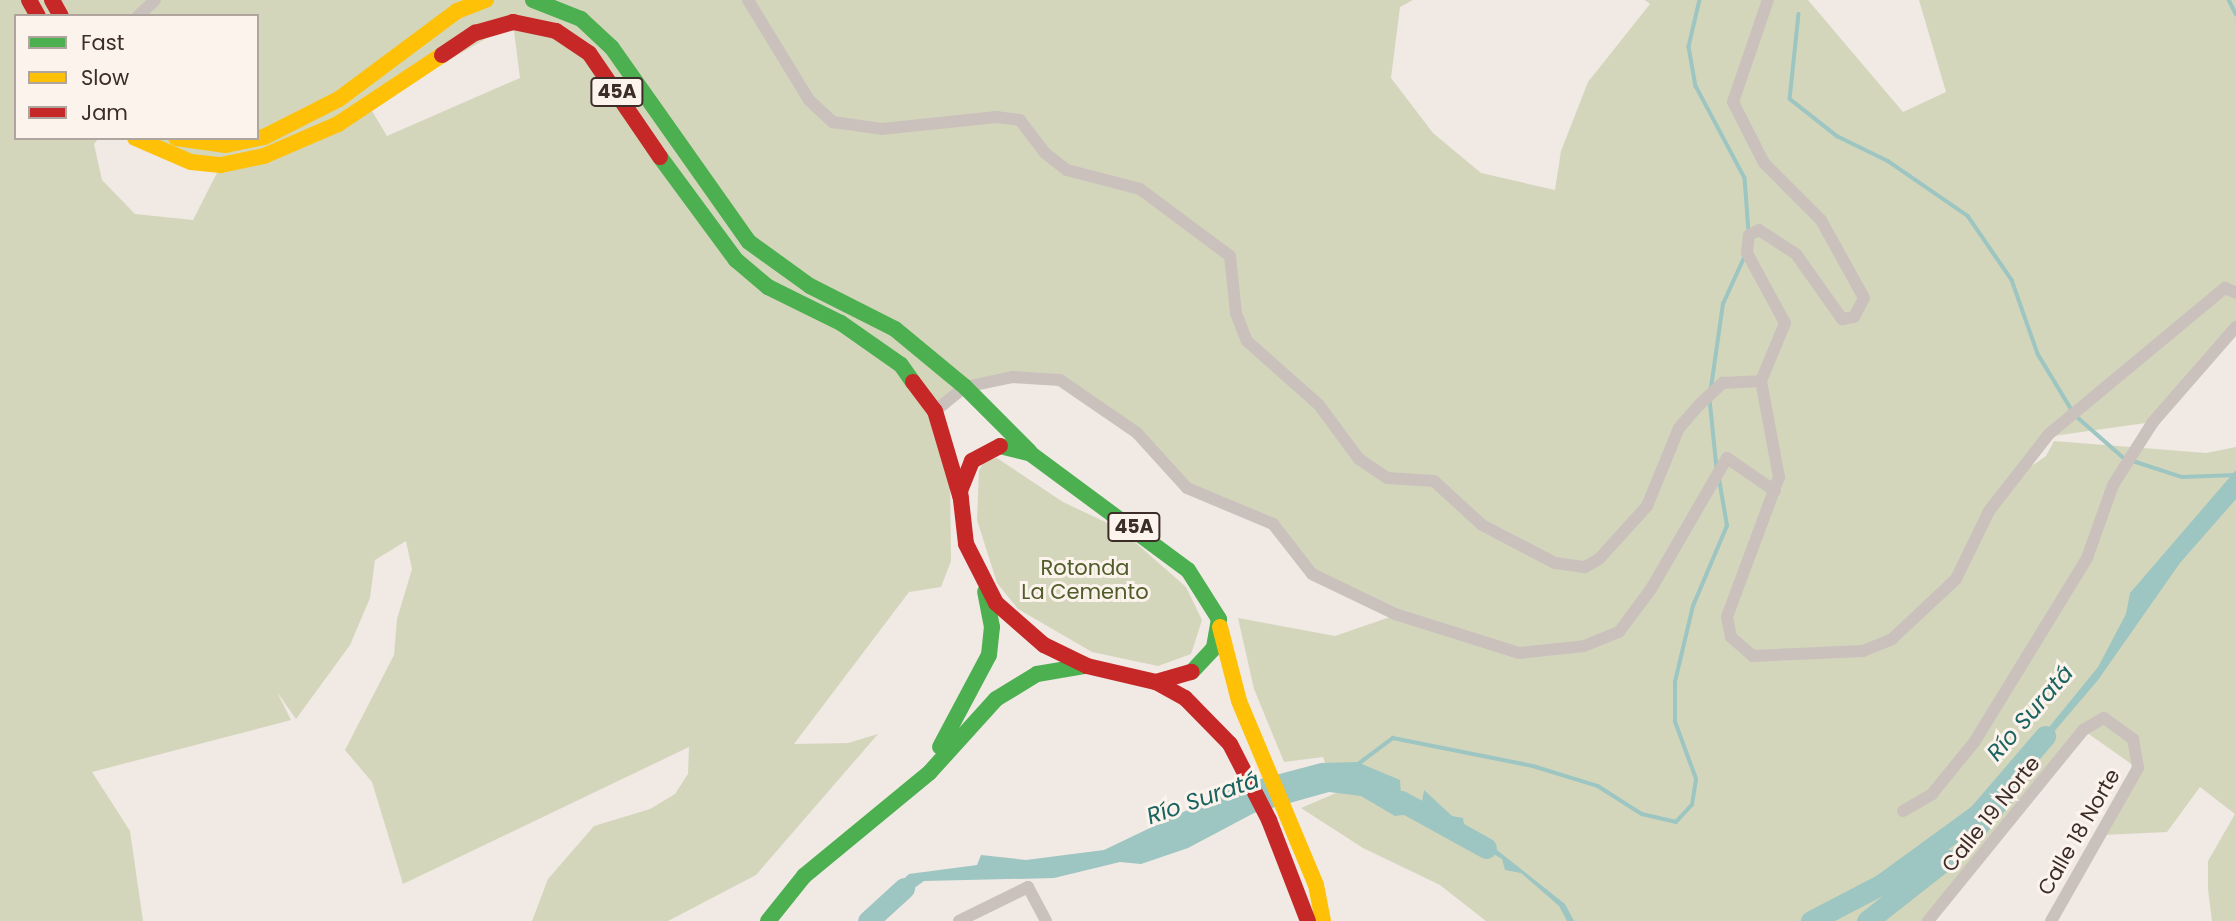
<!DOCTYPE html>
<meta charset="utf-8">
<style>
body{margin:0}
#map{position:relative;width:2236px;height:921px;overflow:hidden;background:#f0e9e4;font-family:Poppins,sans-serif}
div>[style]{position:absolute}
.green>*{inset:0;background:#d4d6bc}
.water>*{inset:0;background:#9dc5c1}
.stream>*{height:3.5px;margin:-1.75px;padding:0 1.75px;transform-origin:1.75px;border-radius:1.75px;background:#9dc5c1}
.river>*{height:21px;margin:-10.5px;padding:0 10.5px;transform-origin:10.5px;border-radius:10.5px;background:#9dc5c1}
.street>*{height:12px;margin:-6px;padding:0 6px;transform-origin:6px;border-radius:6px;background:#cac1bd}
.fast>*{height:16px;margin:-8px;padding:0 8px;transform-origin:8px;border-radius:8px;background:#4caf50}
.slow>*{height:16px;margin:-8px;padding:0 8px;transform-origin:8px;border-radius:8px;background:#ffc107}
.jam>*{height:16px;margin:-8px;padding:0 8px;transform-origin:8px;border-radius:8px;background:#c62828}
span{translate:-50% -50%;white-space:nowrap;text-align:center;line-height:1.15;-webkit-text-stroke:6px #fcf3ec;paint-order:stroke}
.shield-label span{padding:2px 5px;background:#fcf3ec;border:2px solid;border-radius:5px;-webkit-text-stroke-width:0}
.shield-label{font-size:19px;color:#3c2d29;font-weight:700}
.park-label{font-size:21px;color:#505d2a}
.street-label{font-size:21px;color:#3c2d29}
.water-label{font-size:23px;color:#196360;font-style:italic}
.legend{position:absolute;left:14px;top:14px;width:245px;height:126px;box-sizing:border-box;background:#fcf3ec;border:2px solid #afa49e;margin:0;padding:9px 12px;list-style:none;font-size:21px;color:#3c2d29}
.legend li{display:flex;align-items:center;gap:14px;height:35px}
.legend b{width:35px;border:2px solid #afa49e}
</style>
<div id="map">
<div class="green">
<i style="clip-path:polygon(evenodd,0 0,1413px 0,1400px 7px,1391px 78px,1433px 133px,1481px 173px,1555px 190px,1561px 151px,1588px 82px,1650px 4px,1645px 0,1808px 0,1903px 112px,1946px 92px,1919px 0,2236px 0,2236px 325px,2153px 422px,2053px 436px,2030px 467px,2046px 456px,2054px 441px,2206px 453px,2236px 447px,2236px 921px,2212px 921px,2208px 889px,2208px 861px,2235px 814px,2200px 787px,2167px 832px,2103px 835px,2137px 768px,2083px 730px,1928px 921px,1486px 921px,1440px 885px,1363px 848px,1301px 808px,1336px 793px,1323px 757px,1284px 762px,1254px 689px,1238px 618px,1335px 636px,1393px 616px,1323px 580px,1256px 513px,1199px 498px,1138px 429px,1044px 377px,965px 386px,935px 411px,950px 480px,951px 561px,941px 587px,909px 592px,794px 744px,848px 743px,878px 734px,756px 875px,668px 921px,532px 921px,548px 879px,594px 826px,650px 809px,675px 794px,688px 774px,689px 747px,403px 884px,372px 782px,345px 750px,394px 655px,397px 619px,412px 569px,406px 541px,375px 560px,370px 598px,350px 645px,296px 719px,277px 692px,291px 720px,92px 772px,130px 831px,143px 921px,0 921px,0 0,16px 16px,257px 16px,257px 138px,136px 138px,221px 165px,193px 220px,135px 214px,102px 180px,94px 144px,99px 138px,16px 138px,16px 16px,0 0,513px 23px,520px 78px,387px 136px,369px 106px,513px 23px)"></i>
<i style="clip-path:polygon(997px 458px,1063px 502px,1120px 529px,1186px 587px,1202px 620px,1191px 654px,1158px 666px,1092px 652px,1018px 609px,997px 583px,977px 520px,979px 471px,985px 460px)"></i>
</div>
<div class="water">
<i style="clip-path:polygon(2236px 470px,2236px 499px,2180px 563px,2098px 680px,2047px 740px,2009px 806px,1978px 843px,1972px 840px,1933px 879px,1917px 878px,1823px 921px,1940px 861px,1989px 816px,2037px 742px,2098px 667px,2126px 614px,2130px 593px)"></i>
<i style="clip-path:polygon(1357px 762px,1400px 780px,1401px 794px,1422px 802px,1424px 790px,1452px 816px,1463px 818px,1464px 824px,1565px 904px,1574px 921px,1567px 921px,1559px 906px,1521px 873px,1505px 870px,1502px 859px,1464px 836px,1459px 824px,1430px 811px,1395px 816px,1361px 796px,1329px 792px,1254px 813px,1188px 848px,1141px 864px,1120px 862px,1054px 878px,924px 881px,898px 900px,882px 921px,875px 921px,885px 897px,909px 874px,977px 865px,981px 855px,1026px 860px,1104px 850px,1242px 784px,1321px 763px)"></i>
</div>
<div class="stream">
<i style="left:1700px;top:0;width:48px;rotate:103.2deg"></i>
<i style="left:1689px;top:47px;width:40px;rotate:80deg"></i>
<i style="left:1696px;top:86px;width:104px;rotate:62deg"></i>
<i style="left:1745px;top:178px;width:54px;rotate:85.8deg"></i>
<i style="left:2229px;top:0;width:16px;rotate:63deg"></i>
<i style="left:1799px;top:14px;width:85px;rotate:96deg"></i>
<i style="left:1790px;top:99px;width:60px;rotate:38.2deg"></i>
<i style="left:1837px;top:136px;width:57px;rotate:26.1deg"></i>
<i style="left:1888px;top:161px;width:97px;rotate:34.5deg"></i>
<i style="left:1968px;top:216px;width:78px;rotate:55.5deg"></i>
<i style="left:2012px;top:280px;width:78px;rotate:70.6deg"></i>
<i style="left:2038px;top:354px;width:71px;rotate:58.8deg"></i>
<i style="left:2075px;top:415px;width:65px;rotate:41.3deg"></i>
<i style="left:2124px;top:458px;width:61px;rotate:18.1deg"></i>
<i style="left:2182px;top:477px;width:54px;rotate:-2.1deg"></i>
<i style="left:1711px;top:388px;width:85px;rotate:-81.9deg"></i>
<i style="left:1723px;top:304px;width:51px;rotate:-65.5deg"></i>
<i style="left:1710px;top:399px;width:69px;rotate:84.2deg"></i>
<i style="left:1357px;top:765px;width:45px;rotate:-36.9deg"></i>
<i style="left:1393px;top:738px;width:143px;rotate:11.3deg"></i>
<i style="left:1533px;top:766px;width:68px;rotate:17.1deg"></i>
<i style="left:1598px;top:786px;width:52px;rotate:32.5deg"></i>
<i style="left:1642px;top:814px;width:35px;rotate:13deg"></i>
<i style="left:1676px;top:822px;width:23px;rotate:-47deg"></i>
<i style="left:1692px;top:805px;width:26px;rotate:-81deg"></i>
<i style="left:1696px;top:779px;width:61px;rotate:-110.2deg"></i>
<i style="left:1675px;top:722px;width:40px;rotate:-90deg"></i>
<i style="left:1675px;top:682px;width:78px;rotate:-76.7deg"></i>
<i style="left:1693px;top:606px;width:87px;rotate:-67deg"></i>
<i style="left:1727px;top:526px;width:48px;rotate:-99.7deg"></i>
</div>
<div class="river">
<i style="left:1401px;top:801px;width:97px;rotate:28.9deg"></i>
<i style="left:868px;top:921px;width:49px;rotate:-42.5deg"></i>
<i style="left:1811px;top:921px;width:80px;rotate:-27.5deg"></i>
<i style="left:1882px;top:884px;width:119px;rotate:-36.1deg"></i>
<i style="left:1978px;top:814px;width:103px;rotate:-49.3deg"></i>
<i style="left:1867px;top:921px;width:100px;rotate:-38.1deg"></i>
</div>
<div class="street">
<i style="left:748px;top:0;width:117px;rotate:58.6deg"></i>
<i style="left:809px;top:100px;width:33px;rotate:43deg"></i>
<i style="left:833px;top:122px;width:49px;rotate:8.1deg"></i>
<i style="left:882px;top:129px;width:115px;rotate:-6deg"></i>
<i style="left:996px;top:117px;width:24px;rotate:7deg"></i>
<i style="left:1020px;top:120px;width:41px;rotate:52.9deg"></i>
<i style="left:1045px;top:153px;width:28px;rotate:38deg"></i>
<i style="left:1067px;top:170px;width:75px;rotate:14.6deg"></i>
<i style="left:1140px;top:189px;width:112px;rotate:36.7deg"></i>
<i style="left:1230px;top:256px;width:57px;rotate:84deg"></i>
<i style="left:1236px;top:313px;width:30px;rotate:69deg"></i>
<i style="left:1247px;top:341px;width:96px;rotate:41.6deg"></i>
<i style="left:1319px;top:405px;width:67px;rotate:53.5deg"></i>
<i style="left:1359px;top:459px;width:34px;rotate:34deg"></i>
<i style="left:1387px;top:478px;width:47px;rotate:3.7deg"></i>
<i style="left:1434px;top:481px;width:65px;rotate:42.5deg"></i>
<i style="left:1482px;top:525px;width:82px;rotate:27.5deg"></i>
<i style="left:1555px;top:563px;width:30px;rotate:8deg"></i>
<i style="left:1585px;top:567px;width:16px;rotate:-30deg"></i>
<i style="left:1599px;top:559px;width:72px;rotate:-47.8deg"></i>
<i style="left:1647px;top:506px;width:84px;rotate:-67.7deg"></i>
<i style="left:1679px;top:428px;width:30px;rotate:-49deg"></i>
<i style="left:1699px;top:405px;width:33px;rotate:-43deg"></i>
<i style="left:1723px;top:383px;width:38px;rotate:-3deg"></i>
<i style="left:1761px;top:381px;width:98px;rotate:79.4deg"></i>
<i style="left:1779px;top:477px;width:149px;rotate:110.4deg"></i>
<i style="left:1727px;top:617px;width:20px;rotate:79deg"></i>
<i style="left:1731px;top:637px;width:29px;rotate:41deg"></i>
<i style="left:1753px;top:656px;width:110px;rotate:-2.6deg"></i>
<i style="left:1863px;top:651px;width:31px;rotate:-22deg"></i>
<i style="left:1892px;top:639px;width:88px;rotate:-43.2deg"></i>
<i style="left:1956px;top:579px;width:76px;rotate:-64.1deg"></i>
<i style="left:1989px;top:511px;width:98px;rotate:-52.1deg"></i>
<i style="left:2049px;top:434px;width:229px;rotate:-39.7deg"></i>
<i style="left:2225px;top:288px;width:12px;rotate:24deg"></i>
<i style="left:138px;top:16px;width:23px;rotate:-43deg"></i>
<i style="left:1761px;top:381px;width:63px;rotate:-67.5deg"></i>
<i style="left:1785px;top:323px;width:80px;rotate:-118.5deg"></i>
<i style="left:1747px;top:253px;width:18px;rotate:-84deg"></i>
<i style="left:1749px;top:235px;width:11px;rotate:-27deg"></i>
<i style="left:1759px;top:230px;width:44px;rotate:33deg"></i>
<i style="left:1796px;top:254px;width:80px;rotate:54.7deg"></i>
<i style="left:1842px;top:319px;width:12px;rotate:-9deg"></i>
<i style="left:1854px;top:317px;width:21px;rotate:-62deg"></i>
<i style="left:1864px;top:298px;width:89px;rotate:-118.9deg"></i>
<i style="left:1821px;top:220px;width:81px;rotate:-135deg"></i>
<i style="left:1764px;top:163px;width:68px;rotate:-116.9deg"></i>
<i style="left:1733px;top:102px;width:108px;rotate:-71.1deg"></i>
<i style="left:935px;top:411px;width:38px;rotate:-39deg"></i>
<i style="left:965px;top:387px;width:48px;rotate:-12deg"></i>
<i style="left:1012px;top:377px;width:48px;rotate:3.6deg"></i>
<i style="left:1060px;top:380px;width:93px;rotate:34.5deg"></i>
<i style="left:1137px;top:433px;width:74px;rotate:47.7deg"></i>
<i style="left:1187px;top:488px;width:93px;rotate:22.7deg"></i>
<i style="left:1273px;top:524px;width:63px;rotate:52deg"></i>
<i style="left:1312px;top:574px;width:92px;rotate:25.7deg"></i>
<i style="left:1395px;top:614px;width:130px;rotate:17.5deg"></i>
<i style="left:1519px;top:653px;width:65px;rotate:-6.1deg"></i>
<i style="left:1584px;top:646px;width:38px;rotate:-22deg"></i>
<i style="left:1619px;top:632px;width:54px;rotate:-53.3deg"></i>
<i style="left:1651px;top:589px;width:151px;rotate:-59.9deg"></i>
<i style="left:1727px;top:458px;width:58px;rotate:34.5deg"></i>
<i style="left:1903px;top:811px;width:34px;rotate:-30deg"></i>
<i style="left:1932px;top:794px;width:68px;rotate:-50.9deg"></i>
<i style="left:1975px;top:741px;width:215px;rotate:-58.5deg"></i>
<i style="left:2087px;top:558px;width:77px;rotate:-70.4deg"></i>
<i style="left:2113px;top:485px;width:75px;rotate:-57.6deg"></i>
<i style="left:2153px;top:422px;width:126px;rotate:-48.9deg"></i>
<i style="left:959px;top:921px;width:77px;rotate:-26.2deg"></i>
<i style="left:1028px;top:887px;width:38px;rotate:62deg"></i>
<i style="left:1928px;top:921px;width:246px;rotate:-50.9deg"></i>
<i style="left:2083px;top:730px;width:24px;rotate:-30deg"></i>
<i style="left:2104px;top:718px;width:36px;rotate:36deg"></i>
<i style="left:2133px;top:739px;width:29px;rotate:80deg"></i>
<i style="left:2138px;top:768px;width:176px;rotate:119.6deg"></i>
</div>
<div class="fast">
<i style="left:533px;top:0;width:52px;rotate:21.6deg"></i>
<i style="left:581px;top:19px;width:42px;rotate:43.1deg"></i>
<i style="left:612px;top:48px;width:237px;rotate:54.8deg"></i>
<i style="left:749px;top:242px;width:75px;rotate:35.8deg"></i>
<i style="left:810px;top:286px;width:95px;rotate:26.8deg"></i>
<i style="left:895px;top:329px;width:91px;rotate:39.6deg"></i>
<i style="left:965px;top:387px;width:91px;rotate:45deg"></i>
<i style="left:660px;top:157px;width:128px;rotate:53.6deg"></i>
<i style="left:736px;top:260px;width:42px;rotate:40.2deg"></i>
<i style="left:768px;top:287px;width:81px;rotate:26.3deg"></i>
<i style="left:841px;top:323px;width:73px;rotate:35deg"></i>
<i style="left:901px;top:365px;width:21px;rotate:55deg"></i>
<i style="left:1000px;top:446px;width:32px;rotate:14deg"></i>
<i style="left:1031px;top:454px;width:195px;rotate:36.5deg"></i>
<i style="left:1188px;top:570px;width:58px;rotate:57.7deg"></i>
<i style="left:1219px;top:619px;width:29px;rotate:100deg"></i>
<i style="left:1214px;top:648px;width:33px;rotate:133deg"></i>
<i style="left:940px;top:747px;width:104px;rotate:-62deg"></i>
<i style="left:989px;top:655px;width:28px;rotate:-84deg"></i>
<i style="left:992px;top:627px;width:36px;rotate:-101deg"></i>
<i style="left:768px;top:921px;width:58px;rotate:-51.3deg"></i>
<i style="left:804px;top:876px;width:163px;rotate:-39.5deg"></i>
<i style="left:930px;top:772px;width:98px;rotate:-47.9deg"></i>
<i style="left:996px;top:699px;width:48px;rotate:-31.4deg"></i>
<i style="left:1037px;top:674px;width:49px;rotate:-9.5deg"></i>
</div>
<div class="slow">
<i style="left:135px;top:138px;width:61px;rotate:23.2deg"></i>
<i style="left:191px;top:162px;width:30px;rotate:6deg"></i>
<i style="left:221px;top:165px;width:44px;rotate:-11.8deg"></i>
<i style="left:264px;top:156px;width:81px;rotate:-23.4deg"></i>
<i style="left:338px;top:124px;width:125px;rotate:-33.6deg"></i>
<i style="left:176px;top:138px;width:50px;rotate:8deg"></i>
<i style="left:226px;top:145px;width:39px;rotate:-12deg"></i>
<i style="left:264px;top:137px;width:84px;rotate:-26.9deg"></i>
<i style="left:339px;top:99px;width:147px;rotate:-36.7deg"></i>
<i style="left:457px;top:11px;width:31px;rotate:-21deg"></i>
<i style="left:1220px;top:627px;width:76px;rotate:75.6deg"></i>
<i style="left:1239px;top:701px;width:199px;rotate:67.3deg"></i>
<i style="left:1316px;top:885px;width:37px;rotate:79deg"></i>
</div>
<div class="jam">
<i style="left:29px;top:0;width:18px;rotate:61deg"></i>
<i style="left:52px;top:0;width:18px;rotate:61deg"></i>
<i style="left:442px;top:55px;width:40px;rotate:-34deg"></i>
<i style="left:475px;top:33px;width:40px;rotate:-16deg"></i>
<i style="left:513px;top:22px;width:44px;rotate:11.8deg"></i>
<i style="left:556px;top:31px;width:40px;rotate:34deg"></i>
<i style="left:589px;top:53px;width:126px;rotate:55.7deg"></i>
<i style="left:913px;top:382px;width:36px;rotate:53deg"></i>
<i style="left:935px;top:411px;width:92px;rotate:73.5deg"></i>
<i style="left:1000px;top:446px;width:32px;rotate:152deg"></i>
<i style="left:972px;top:461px;width:32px;rotate:112deg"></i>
<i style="left:960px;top:491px;width:53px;rotate:83.5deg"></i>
<i style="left:966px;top:544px;width:66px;rotate:63deg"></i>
<i style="left:996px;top:603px;width:64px;rotate:41.2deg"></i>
<i style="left:1044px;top:645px;width:48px;rotate:26deg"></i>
<i style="left:1087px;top:666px;width:71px;rotate:13.1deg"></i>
<i style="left:1156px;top:682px;width:37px;rotate:-16deg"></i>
<i style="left:1156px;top:682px;width:33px;rotate:29deg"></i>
<i style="left:1185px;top:698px;width:64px;rotate:45.6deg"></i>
<i style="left:1230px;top:744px;width:85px;rotate:62.8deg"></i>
<i style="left:1269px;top:820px;width:108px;rotate:68.9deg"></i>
</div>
<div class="shield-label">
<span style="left:617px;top:92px">45A</span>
<span style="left:1134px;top:527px">45A</span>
</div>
<div class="park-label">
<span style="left:1085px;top:580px">Rotonda<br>La Cemento</span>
</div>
<div class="street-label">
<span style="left:1991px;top:814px;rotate:-51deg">Calle 19 Norte</span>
<span style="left:2079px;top:832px;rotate:-60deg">Calle 18 Norte</span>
</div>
<div class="water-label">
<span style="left:2030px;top:713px;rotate:-49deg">Río Suratá</span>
<span style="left:1203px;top:798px;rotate:-19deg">Río Suratá</span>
</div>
<ul class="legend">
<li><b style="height:9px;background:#4caf50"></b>Fast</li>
<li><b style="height:9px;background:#ffc107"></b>Slow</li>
<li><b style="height:9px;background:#c62828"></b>Jam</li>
</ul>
</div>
